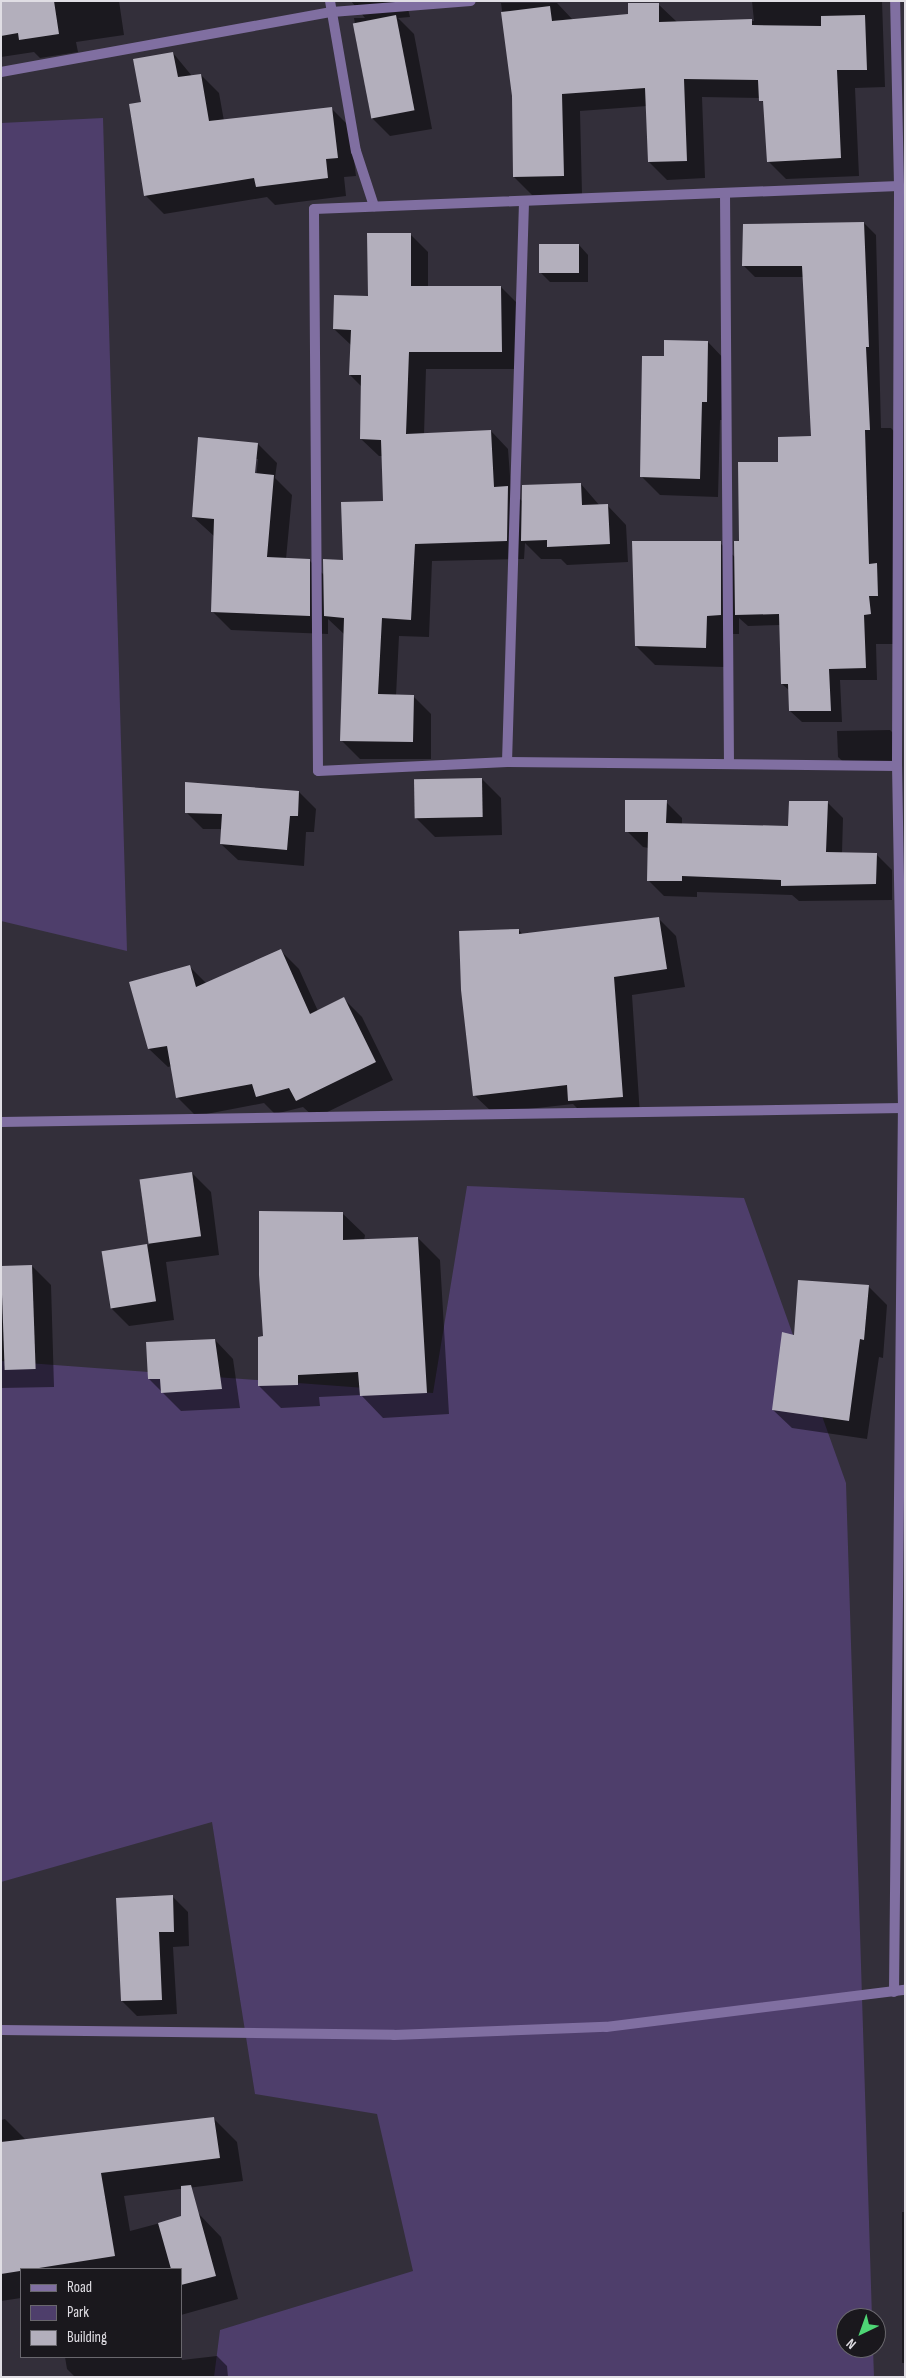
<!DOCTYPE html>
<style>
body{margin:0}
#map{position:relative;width:906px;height:2378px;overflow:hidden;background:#332f3a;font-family:"Sofia Sans Condensed",sans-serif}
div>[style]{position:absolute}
.green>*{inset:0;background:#4e3e6b}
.shadow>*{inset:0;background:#0007;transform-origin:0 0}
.building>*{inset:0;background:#b3afbc;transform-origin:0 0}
.street>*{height:10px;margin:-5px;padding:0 5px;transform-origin:5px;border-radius:5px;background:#806fa1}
span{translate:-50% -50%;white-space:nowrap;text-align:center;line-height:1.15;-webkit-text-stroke:5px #1a181d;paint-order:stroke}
.frame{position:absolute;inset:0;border:2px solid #e0dee4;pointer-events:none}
.legend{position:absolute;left:20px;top:2268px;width:162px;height:90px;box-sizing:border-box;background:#1a181d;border:1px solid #69676d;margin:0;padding:6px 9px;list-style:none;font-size:15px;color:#e0dee4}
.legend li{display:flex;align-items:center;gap:10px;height:25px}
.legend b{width:25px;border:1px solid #69676d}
.north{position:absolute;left:836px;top:2308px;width:50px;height:50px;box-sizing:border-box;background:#1a181d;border:1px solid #69676d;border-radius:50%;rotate:222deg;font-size:14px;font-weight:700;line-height:20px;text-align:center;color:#e0dee4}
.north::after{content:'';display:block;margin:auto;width:18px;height:22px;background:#4ed675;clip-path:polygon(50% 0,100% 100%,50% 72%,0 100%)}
</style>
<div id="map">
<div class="green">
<i style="clip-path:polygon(103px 118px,127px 951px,1px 921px,1px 123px)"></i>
<i style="clip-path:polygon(467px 1186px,744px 1198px,846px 1483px,872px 2318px,846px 2318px,846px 2348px,873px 2348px,874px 2377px,214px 2377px,220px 2330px,413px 2271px,377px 2114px,255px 2094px,212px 1822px,1px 1882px,1px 1361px,433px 1393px)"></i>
</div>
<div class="shadow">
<i style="clip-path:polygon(1px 1px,119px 1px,124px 35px,76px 42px,78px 52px,40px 58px,34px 52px,1px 57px)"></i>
<i style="clip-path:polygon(351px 1px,435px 1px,408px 9px,410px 17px,398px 18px,414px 34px,432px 129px,390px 136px,371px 117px,354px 18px,365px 18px)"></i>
<i style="clip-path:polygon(752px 1px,882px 1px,885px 87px,855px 88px,859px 176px,786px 179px,768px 161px,765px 105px,760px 98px,702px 97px,705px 178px,667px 180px,649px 162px,647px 106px,580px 111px,582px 194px,532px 195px,514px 177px,513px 96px,501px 3px,557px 3px,573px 20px,629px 15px,658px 4px,677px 22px,754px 21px)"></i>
<i style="clip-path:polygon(173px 53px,192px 76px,201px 75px,219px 93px,224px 121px,331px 108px,350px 127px,356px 176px,344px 177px,346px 196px,275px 205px,267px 197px,164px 214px,145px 195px,142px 104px)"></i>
<i style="clip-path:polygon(864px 223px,876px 235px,881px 428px,891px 428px,902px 440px,902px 644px,876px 644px,877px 680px,840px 680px,842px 722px,802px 722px,790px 711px,790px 691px,782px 684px,780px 625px,748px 626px,739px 618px,739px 634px,725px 634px,724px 667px,655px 665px,636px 646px,720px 543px,736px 558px,780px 463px,813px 438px,804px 277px,755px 277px,743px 265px)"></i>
<i style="clip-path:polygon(evenodd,410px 234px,428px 252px,428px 287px,501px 287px,519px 305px,519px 369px,426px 369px,424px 435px,491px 431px,508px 449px,511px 490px,523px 502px,581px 484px,600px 506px,608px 506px,626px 525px,628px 562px,567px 565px,561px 559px,541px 559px,525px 543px,524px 559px,432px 561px,429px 637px,399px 636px,396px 696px,413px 696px,431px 714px,431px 759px,360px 759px,342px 741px,344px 634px,328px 619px,328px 634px,231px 630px,212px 611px,214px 536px,193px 517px,258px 444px,277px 463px,275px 478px,292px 495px,286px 559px,309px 560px,325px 576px,344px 561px,384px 502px,383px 456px,379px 456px,361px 439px,362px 387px,350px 375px,351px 345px,334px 329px,369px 297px,410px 234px,255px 459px,258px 459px,256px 479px,253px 479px,255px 459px)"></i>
<i style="clip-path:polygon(579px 245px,588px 255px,588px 282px,550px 282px,540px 272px)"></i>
<i style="clip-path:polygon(708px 342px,726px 361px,725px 420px,720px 420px,718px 497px,660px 495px,641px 476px,665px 357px)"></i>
<i style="clip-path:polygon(890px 730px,899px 739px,899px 766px,848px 766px,838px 757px,837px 731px)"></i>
<i style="clip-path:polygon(482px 779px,501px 798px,502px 835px,435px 837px,416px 818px)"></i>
<i style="clip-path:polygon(299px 792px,316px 809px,314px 832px,306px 832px,304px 866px,238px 860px,221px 844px,222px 829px,203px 829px,186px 812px)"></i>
<i style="clip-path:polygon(666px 802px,682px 818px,682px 824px,790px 827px,827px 802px,843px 818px,842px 853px,876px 854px,892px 870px,892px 900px,799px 901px,792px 895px,697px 892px,697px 897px,664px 896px,648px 880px,649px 848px,643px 847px,627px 831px)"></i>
<i style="clip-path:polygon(658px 918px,676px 936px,685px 987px,632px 995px,640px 1115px,587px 1118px,573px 1104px,493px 1113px,474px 1095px,519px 930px,523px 935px)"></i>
<i style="clip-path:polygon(281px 951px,299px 969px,318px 1011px,343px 998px,362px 1017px,393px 1080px,315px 1118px,303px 1107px,275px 1114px,264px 1103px,196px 1116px,178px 1098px,172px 1066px,168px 1067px,149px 1049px,189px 966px,207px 984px)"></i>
<i style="clip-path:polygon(192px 1173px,211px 1192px,219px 1255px,166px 1262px,174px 1320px,129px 1326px,110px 1307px,103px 1251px,149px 1245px,140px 1180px)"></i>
<i style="clip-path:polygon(342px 1213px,365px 1235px,364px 1241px,418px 1238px,440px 1260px,449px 1414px,383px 1418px,361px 1395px,319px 1397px,320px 1406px,281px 1408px,259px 1386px,264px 1338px)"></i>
<i style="clip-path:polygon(32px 1266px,51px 1285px,54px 1387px,1px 1388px,1px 1267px)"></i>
<i style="clip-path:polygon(868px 1286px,887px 1305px,883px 1358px,879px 1357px,867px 1439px,792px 1428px,773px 1410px,795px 1336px)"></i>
<i style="clip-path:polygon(215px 1340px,233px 1359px,240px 1408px,181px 1411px,149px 1379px)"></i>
<i style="clip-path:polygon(173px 1897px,188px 1912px,189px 1946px,173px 1947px,177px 2014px,137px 2016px,122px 2001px)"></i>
<i style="clip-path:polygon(5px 2119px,26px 2140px,214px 2119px,237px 2142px,243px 2181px,124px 2196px,130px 2231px,198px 2213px,221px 2237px,238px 2299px,181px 2315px,181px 2269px,21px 2269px,21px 2298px,1px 2301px,1px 2120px)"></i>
<i style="left:902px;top:2212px;width:3px;height:151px"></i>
<i style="clip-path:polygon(217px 2356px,227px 2366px,228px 2377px,75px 2377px,67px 2369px,65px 2357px,181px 2357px,182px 2360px)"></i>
</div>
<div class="building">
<i style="clip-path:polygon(1px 1px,54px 1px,59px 34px,19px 40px,18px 33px,1px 36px)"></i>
<i style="clip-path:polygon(628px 3px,659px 3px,659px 22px,752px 19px,752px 25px,821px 26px,821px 16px,865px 15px,867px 70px,837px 70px,841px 158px,767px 162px,763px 101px,759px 101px,758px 80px,684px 79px,687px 161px,648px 162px,645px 88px,562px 94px,564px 176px,513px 177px,512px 96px,501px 12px,550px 6px,552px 21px,628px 14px)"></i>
<i style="left:396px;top:15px;width:97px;height:44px;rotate:79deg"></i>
<i style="clip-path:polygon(173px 52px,178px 77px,201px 74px,209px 121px,332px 107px,338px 158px,326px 159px,328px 178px,256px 187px,254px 178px,144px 196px,129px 104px,141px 102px,133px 59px)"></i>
<i style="clip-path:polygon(864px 222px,869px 347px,866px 347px,870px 430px,865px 430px,869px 564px,877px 563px,878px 596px,869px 596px,871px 614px,864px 615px,866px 668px,829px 669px,831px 711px,789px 711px,788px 684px,781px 684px,779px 614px,735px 615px,734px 541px,739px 541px,738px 462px,778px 462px,778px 437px,811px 436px,802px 266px,742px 266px,743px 224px)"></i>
<i style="clip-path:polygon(367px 233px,411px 233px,411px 286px,501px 286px,502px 352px,409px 352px,406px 434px,491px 430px,494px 487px,508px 486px,507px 541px,415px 544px,411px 620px,382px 618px,378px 694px,414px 695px,413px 742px,340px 741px,344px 618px,324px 616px,323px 559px,343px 560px,341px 502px,383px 501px,381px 440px,360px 439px,361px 375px,349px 375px,351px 330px,333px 329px,334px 295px,368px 296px)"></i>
<i style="left:539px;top:244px;width:40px;height:29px"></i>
<i style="clip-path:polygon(664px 340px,708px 341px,707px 402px,702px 402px,700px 479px,640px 477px,642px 356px,664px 356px)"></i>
<i style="clip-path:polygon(198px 437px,258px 443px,255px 473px,274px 475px,267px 557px,310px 559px,310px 616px,211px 612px,214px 519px,192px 517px)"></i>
<i style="clip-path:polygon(581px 483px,582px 505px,608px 504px,610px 544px,547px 547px,547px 540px,521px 541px,522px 485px)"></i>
<i style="clip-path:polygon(632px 541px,721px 541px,721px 615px,707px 616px,706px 648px,635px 646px)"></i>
<i style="left:482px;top:778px;width:39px;height:68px;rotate:89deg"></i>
<i style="clip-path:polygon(185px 782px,299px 791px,298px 816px,290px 816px,287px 850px,220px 844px,222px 814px,185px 813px)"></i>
<i style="clip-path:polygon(625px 800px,667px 800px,666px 823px,788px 826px,789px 801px,828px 801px,826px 852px,877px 853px,876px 884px,781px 886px,781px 880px,682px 876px,682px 881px,647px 881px,648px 832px,625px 832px)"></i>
<i style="clip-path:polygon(659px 917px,667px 969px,614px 977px,623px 1097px,568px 1101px,567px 1085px,473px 1096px,461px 990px,459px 931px,519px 929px,519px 934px)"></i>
<i style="clip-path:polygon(281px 949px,310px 1014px,344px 997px,376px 1062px,296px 1101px,289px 1088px,256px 1097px,252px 1084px,176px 1098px,167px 1046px,148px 1049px,129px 982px,190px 965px,196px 987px)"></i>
<i style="left:192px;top:1172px;width:65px;height:53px;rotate:82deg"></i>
<i style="clip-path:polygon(259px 1211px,343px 1212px,343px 1240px,418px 1237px,427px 1393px,360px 1396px,358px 1372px,298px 1375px,298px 1385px,258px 1386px,258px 1337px,263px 1336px,259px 1275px)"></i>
<i style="left:147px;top:1244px;width:58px;height:46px;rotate:81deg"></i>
<i style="left:32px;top:1265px;width:104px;height:31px;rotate:88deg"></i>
<i style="clip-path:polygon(798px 1280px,869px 1285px,864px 1340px,860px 1339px,849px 1421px,772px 1410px,782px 1332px,794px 1335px)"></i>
<i style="clip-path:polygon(215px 1339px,222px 1389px,161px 1393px,160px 1379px,148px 1379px,146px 1342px)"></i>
<i style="clip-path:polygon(173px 1895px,174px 1932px,159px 1932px,162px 2000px,121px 2001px,116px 1898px)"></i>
<i style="clip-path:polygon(214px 2117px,220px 2158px,101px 2173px,115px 2256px,1px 2274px,1px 2142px)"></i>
<i style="clip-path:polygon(191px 2185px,216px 2276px,181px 2285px,181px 2269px,171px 2269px,158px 2223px,181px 2216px,181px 2186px)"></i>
</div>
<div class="street">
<i style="left:330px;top:1px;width:152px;rotate:80.2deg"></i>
<i style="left:356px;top:151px;width:58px;rotate:71.9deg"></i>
<i style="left:1px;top:72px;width:336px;rotate:-10.3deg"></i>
<i style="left:332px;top:12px;width:139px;rotate:-4.5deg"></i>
<i style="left:725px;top:193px;width:571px;rotate:89.6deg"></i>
<i style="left:507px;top:762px;width:561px;rotate:-88.26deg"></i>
<i style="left:897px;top:766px;width:390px;rotate:-179.4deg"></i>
<i style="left:507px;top:762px;width:189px;rotate:177.3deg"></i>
<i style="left:318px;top:771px;width:562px;rotate:-90.41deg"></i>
<i style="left:314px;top:209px;width:585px;rotate:-2.25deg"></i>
<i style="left:1px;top:1122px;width:902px;rotate:-0.89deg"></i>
<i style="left:894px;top:1992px;width:884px;rotate:-89.42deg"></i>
<i style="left:903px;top:1108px;width:342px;rotate:-91deg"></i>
<i style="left:897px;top:766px;width:580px;rotate:-89.8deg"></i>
<i style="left:899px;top:186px;width:185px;rotate:-91.2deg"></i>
<i style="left:1px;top:2030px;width:393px;rotate:0.7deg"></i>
<i style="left:394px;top:2035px;width:212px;rotate:-2.2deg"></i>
<i style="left:606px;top:2027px;width:301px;rotate:-7.1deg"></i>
</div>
<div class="frame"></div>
<ul class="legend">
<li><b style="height:6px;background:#806fa1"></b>Road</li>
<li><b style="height:14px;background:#4e3e6b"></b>Park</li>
<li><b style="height:14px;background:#b3afbc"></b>Building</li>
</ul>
<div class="north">N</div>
</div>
